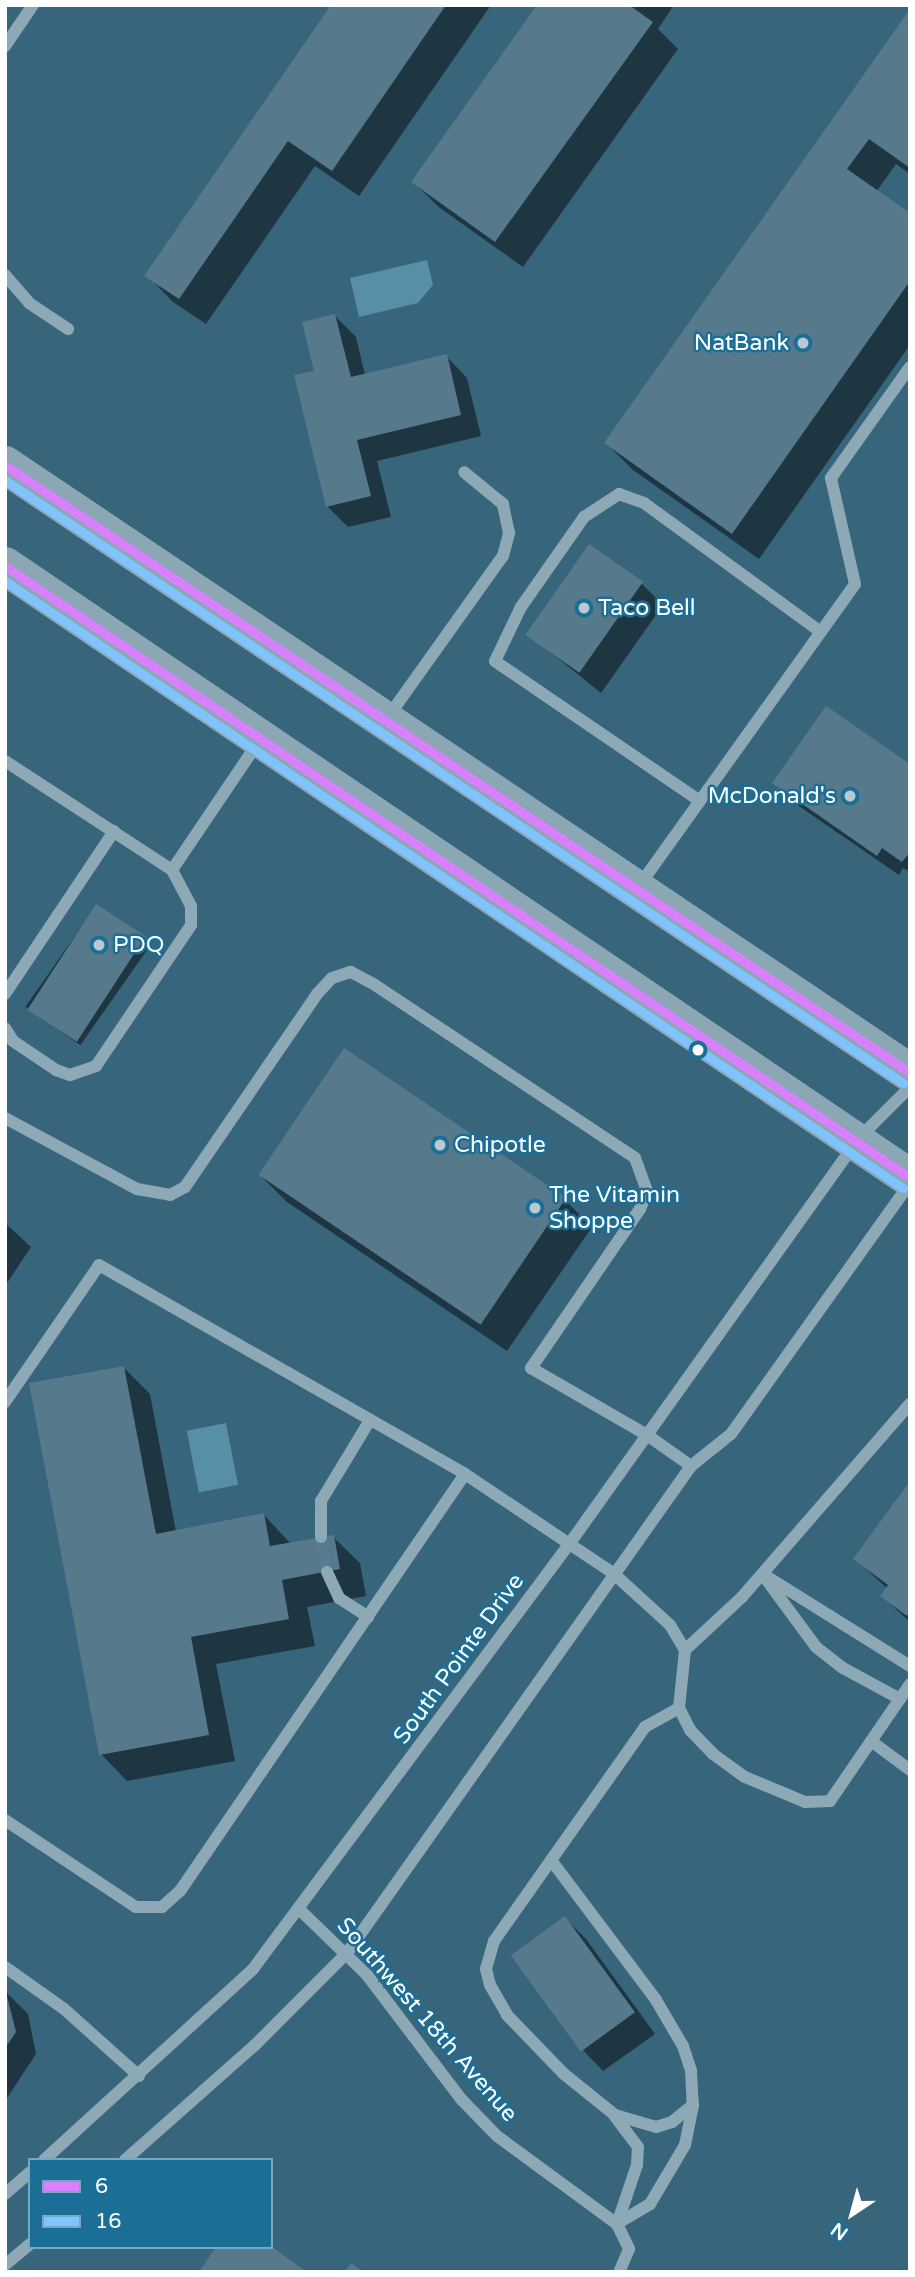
<!DOCTYPE html>
<style>
body{margin:0}
#map{position:relative;width:915px;height:2277px;overflow:hidden;background:#37657b;font-family:"Varela Round",sans-serif}
div>[style]{position:absolute}
.water>*{inset:0;background:#588ea8;transform-origin:0 0}
.shadow>*{inset:0;background:#0007;transform-origin:0 0}
.building>*{inset:0;background:#567a8b;transform-origin:0 0}
.minor-tunnel>*{height:12px;margin-top:-6px;transform-origin:0;background:repeating-linear-gradient(90deg,#557c8f 0 12px,transparent 0 18px)}
.minor>*{height:12px;margin:-6px;padding:0 6px;transform-origin:6px;border-radius:6px;background:#8ea9b6}
.major>*{height:38px;margin:-19px;padding:0 19px;transform-origin:19px;border-radius:19px;background:#8ca7b4}
.bus-1>*{height:9px;margin:-4.5px;padding:0 4.5px;transform-origin:4.5px;border-radius:4.5px;background:#d880ff}
.bus-2>*{height:9px;margin:-4.5px;padding:0 4.5px;transform-origin:4.5px;border-radius:4.5px;background:#80c4ff}
.dots>*{width:19px;height:19px;translate:-50% -50%;box-sizing:border-box;border:4px solid #1b6f97;border-radius:50%}
span{translate:-50% -50%;white-space:nowrap;text-align:center;line-height:1.15;-webkit-text-stroke:5px #1b6f97;paint-order:stroke}
.poi-label{font-size:23px;color:#fff}
.right{translate:-100% -50%;text-align:right}
.left{translate:0 -50%;text-align:left}
.street-label{font-size:23px;color:#fff}
.frame{position:absolute;inset:0;border:7px solid #fff;pointer-events:none}
.legend{position:absolute;left:28px;top:2158px;width:245px;height:91px;box-sizing:border-box;background:#1b6f97;border:2px solid #76a9c1;margin:0;padding:9px 12px;list-style:none;font-size:21px;color:#fff}
.legend li{display:flex;align-items:center;gap:14px;height:35px}
.legend b{width:35px;border:2px solid #76a9c1}
.north{position:absolute;left:817px;top:2179px;width:70px;height:70px;-webkit-text-stroke:5px #1b6f97;paint-order:stroke;rotate:216deg;font-size:19px;font-weight:700;line-height:28px;text-align:center;color:#fff}
.north::after{content:'';display:block;margin:auto;width:24px;height:32px;background:#fff;clip-path:polygon(50% 0,100% 100%,50% 72%,0 100%)}
</style>
<div id="map">
<div class="water">
<i style="clip-path:polygon(427px 260px,433px 285px,418px 303px,359px 317px,350px 278px)"></i>
<i style="left:226px;top:1423px;width:63px;height:40px;rotate:79deg"></i>
</div>
<div class="shadow">
<i style="clip-path:polygon(333px 5px,491px 5px,359px 196px,315px 166px,206px 324px,173px 302px,147px 275px)"></i>
<i style="clip-path:polygon(539px 5px,674px 5px,658px 29px,678px 49px,523px 267px,440px 208px,413px 182px)"></i>
<i style="clip-path:polygon(910px 13px,910px 174px,896px 164px,876px 192px,910px 215px,910px 345px,759px 559px,633px 470px,606px 443px)"></i>
<i style="clip-path:polygon(335px 316px,356px 337px,365px 375px,446px 356px,467px 378px,481px 436px,377px 461px,391px 517px,348px 527px,327px 506px,316px 372px)"></i>
<i style="clip-path:polygon(589px 547px,642px 584px,663px 605px,601px 693px,528px 634px)"></i>
<i style="clip-path:polygon(910px 766px,910px 872px,903px 868px,899px 875px,796px 804px,775px 783px)"></i>
<i style="left:96px;top:906px;width:67px;height:123px;rotate:35deg"></i>
<i style="clip-path:polygon(260px 1175px,565px 1200px,592px 1227px,507px 1351px,287px 1202px)"></i>
<i style="clip-path:polygon(5px 1223px,31px 1247px,5px 1286px)"></i>
<i style="clip-path:polygon(124px 1368px,150px 1394px,176px 1532px,264px 1515px,291px 1544px,333px 1537px,360px 1563px,366px 1596px,307px 1607px,315px 1646px,216px 1664px,235px 1761px,127px 1781px,101px 1754px)"></i>
<i style="clip-path:polygon(910px 1484px,910px 1622px,882px 1596px,888px 1589px,855px 1559px)"></i>
<i style="clip-path:polygon(565px 1918px,586px 1939px,655px 2034px,603px 2071px,582px 2049px)"></i>
<i style="clip-path:polygon(5px 1991px,28px 2014px,36px 2054px,5px 2101px)"></i>
</div>
<div class="building">
<i style="clip-path:polygon(331px 5px,446px 5px,332px 171px,288px 141px,179px 299px,144px 276px)"></i>
<i style="clip-path:polygon(537px 5px,629px 5px,653px 22px,495px 242px,411px 182px)"></i>
<i style="clip-path:polygon(910px 9px,910px 168px,869px 139px,847px 169px,910px 213px,910px 281px,732px 534px,604px 443px)"></i>
<i style="clip-path:polygon(335px 314px,351px 377px,447px 354px,461px 415px,357px 440px,371px 496px,326px 507px,294px 375px,314px 371px,302px 322px)"></i>
<i style="left:589px;top:544px;width:66px;height:111px;rotate:35deg"></i>
<i style="clip-path:polygon(826px 706px,910px 764px,910px 852px,902px 862px,882px 848px,877px 856px,772px 783px)"></i>
<i style="left:96px;top:904px;width:59px;height:126px;rotate:33deg"></i>
<i style="left:344px;top:1048px;width:268px;height:153px;rotate:34deg"></i>
<i style="clip-path:polygon(124px 1366px,156px 1534px,264px 1513px,270px 1546px,334px 1535px,340px 1569px,282px 1580px,289px 1619px,191px 1637px,209px 1735px,99px 1755px,29px 1383px)"></i>
<i style="clip-path:polygon(910px 1481px,910px 1612px,907px 1616px,880px 1596px,888px 1585px,853px 1559px)"></i>
<i style="left:565px;top:1916px;width:119px;height:67px;rotate:54deg"></i>
<i style="clip-path:polygon(5px 1988px,16px 2032px,5px 2048px)"></i>
<i style="clip-path:polygon(216px 2247px,272px 2247px,307px 2272px,199px 2272px)"></i>
<i style="clip-path:polygon(351px 2263px,363px 2272px,345px 2272px)"></i>
</div>
<div class="minor-tunnel">
<i style="left:321px;top:1537px;width:36px;rotate:80deg"></i>
</div>
<div class="minor">
<i style="left:5px;top:46px;width:50px;rotate:-55.7deg"></i>
<i style="left:5px;top:275px;width:37px;rotate:49deg"></i>
<i style="left:29px;top:303px;width:47px;rotate:33.7deg"></i>
<i style="left:388px;top:717px;width:198px;rotate:-54.5deg"></i>
<i style="left:503px;top:556px;width:24px;rotate:-75deg"></i>
<i style="left:509px;top:533px;width:30px;rotate:-102deg"></i>
<i style="left:503px;top:504px;width:50px;rotate:-140.6deg"></i>
<i style="left:5px;top:761px;width:199px;rotate:33.1deg"></i>
<i style="left:172px;top:870px;width:156px;rotate:-56deg"></i>
<i style="left:700px;top:801px;width:248px;rotate:-145.7deg"></i>
<i style="left:495px;top:661px;width:60px;rotate:-64.3deg"></i>
<i style="left:521px;top:607px;width:110px;rotate:-55deg"></i>
<i style="left:584px;top:517px;width:42px;rotate:-33.3deg"></i>
<i style="left:619px;top:494px;width:27px;rotate:20deg"></i>
<i style="left:644px;top:503px;width:219px;rotate:36.1deg"></i>
<i style="left:639px;top:886px;width:371px;rotate:-54.4deg"></i>
<i style="left:855px;top:584px;width:109px;rotate:-102.8deg"></i>
<i style="left:831px;top:478px;width:136px;rotate:-54.6deg"></i>
<i style="left:5px;top:994px;width:196px;rotate:-56.2deg"></i>
<i style="left:5px;top:1028px;width:15px;rotate:58deg"></i>
<i style="left:13px;top:1041px;width:52px;rotate:34deg"></i>
<i style="left:56px;top:1070px;width:15px;rotate:20deg"></i>
<i style="left:70px;top:1075px;width:28px;rotate:-19deg"></i>
<i style="left:96px;top:1066px;width:170px;rotate:-56deg"></i>
<i style="left:191px;top:925px;width:19px;rotate:-90deg"></i>
<i style="left:191px;top:906px;width:41px;rotate:-117.8deg"></i>
<i style="left:5px;top:1118px;width:150px;rotate:28.3deg"></i>
<i style="left:137px;top:1189px;width:34px;rotate:10deg"></i>
<i style="left:170px;top:1195px;width:17px;rotate:-28deg"></i>
<i style="left:185px;top:1187px;width:234px;rotate:-55.6deg"></i>
<i style="left:317px;top:994px;width:22px;rotate:-47deg"></i>
<i style="left:332px;top:978px;width:20px;rotate:-18deg"></i>
<i style="left:351px;top:972px;width:27px;rotate:28deg"></i>
<i style="left:375px;top:985px;width:312px;rotate:33.6deg"></i>
<i style="left:635px;top:1158px;width:35px;rotate:70deg"></i>
<i style="left:647px;top:1191px;width:19px;rotate:111deg"></i>
<i style="left:640px;top:1209px;width:193px;rotate:124.4deg"></i>
<i style="left:531px;top:1368px;width:134px;rotate:30deg"></i>
<i style="left:647px;top:1435px;width:54px;rotate:35.2deg"></i>
<i style="left:5px;top:1402px;width:166px;rotate:-55.5deg"></i>
<i style="left:99px;top:1265px;width:421px;rotate:29.7deg"></i>
<i style="left:465px;top:1474px;width:178px;rotate:33.8deg"></i>
<i style="left:613px;top:1573px;width:77px;rotate:42.4deg"></i>
<i style="left:670px;top:1625px;width:29px;rotate:59deg"></i>
<i style="left:685px;top:1650px;width:58px;rotate:95.9deg"></i>
<i style="left:679px;top:1708px;width:25px;rotate:63deg"></i>
<i style="left:690px;top:1730px;width:33px;rotate:46deg"></i>
<i style="left:713px;top:1754px;width:39px;rotate:36deg"></i>
<i style="left:745px;top:1777px;width:65px;rotate:22.6deg"></i>
<i style="left:805px;top:1802px;width:25px;rotate:-2deg"></i>
<i style="left:830px;top:1801px;width:142px;rotate:-55.6deg"></i>
<i style="left:321px;top:1537px;width:36px;rotate:-90deg"></i>
<i style="left:321px;top:1501px;width:95px;rotate:-58.8deg"></i>
<i style="left:327px;top:1572px;width:29px;rotate:65deg"></i>
<i style="left:339px;top:1598px;width:35px;rotate:33deg"></i>
<i style="left:763px;top:1575px;width:89px;rotate:53.6deg"></i>
<i style="left:816px;top:1647px;width:34px;rotate:38deg"></i>
<i style="left:843px;top:1668px;width:65px;rotate:28.5deg"></i>
<i style="left:766px;top:1576px;width:170px;rotate:32deg"></i>
<i style="left:685px;top:1650px;width:78px;rotate:-42.9deg"></i>
<i style="left:742px;top:1597px;width:256px;rotate:-49deg"></i>
<i style="left:679px;top:1708px;width:39px;rotate:151deg"></i>
<i style="left:645px;top:1727px;width:262px;rotate:125.2deg"></i>
<i style="left:494px;top:1941px;width:29px;rotate:106deg"></i>
<i style="left:486px;top:1969px;width:16px;rotate:76deg"></i>
<i style="left:490px;top:1985px;width:34px;rotate:60deg"></i>
<i style="left:507px;top:2015px;width:82px;rotate:46deg"></i>
<i style="left:564px;top:2074px;width:65px;rotate:38.8deg"></i>
<i style="left:615px;top:2115px;width:43px;rotate:16.3deg"></i>
<i style="left:656px;top:2127px;width:17px;rotate:-17deg"></i>
<i style="left:672px;top:2122px;width:27px;rotate:-39deg"></i>
<i style="left:871px;top:1741px;width:49px;rotate:36.6deg"></i>
<i style="left:5px;top:1820px;width:157px;rotate:33.6deg"></i>
<i style="left:136px;top:1907px;width:26px"></i>
<i style="left:162px;top:1907px;width:24px;rotate:-42deg"></i>
<i style="left:180px;top:1891px;width:505px;rotate:-55.65deg"></i>
<i style="left:551px;top:1860px;width:175px;rotate:53.1deg"></i>
<i style="left:656px;top:2000px;width:53px;rotate:59.6deg"></i>
<i style="left:683px;top:2046px;width:26px;rotate:72deg"></i>
<i style="left:691px;top:2071px;width:34px;rotate:87deg"></i>
<i style="left:693px;top:2105px;width:41px;rotate:101.3deg"></i>
<i style="left:685px;top:2145px;width:69px;rotate:120.7deg"></i>
<i style="left:650px;top:2204px;width:39px;rotate:149deg"></i>
<i style="left:617px;top:2224px;width:62px;rotate:-71.3deg"></i>
<i style="left:637px;top:2165px;width:18px;rotate:-87deg"></i>
<i style="left:638px;top:2147px;width:39px;rotate:-127deg"></i>
<i style="left:300px;top:1910px;width:93px;rotate:44.1deg"></i>
<i style="left:367px;top:1975px;width:157px;rotate:52.8deg"></i>
<i style="left:462px;top:2100px;width:50px;rotate:45.8deg"></i>
<i style="left:497px;top:2136px;width:149px;rotate:36.3deg"></i>
<i style="left:617px;top:2224px;width:28px;rotate:64deg"></i>
<i style="left:629px;top:2249px;width:25px;rotate:113deg"></i>
<i style="left:5px;top:1967px;width:71px;rotate:35.3deg"></i>
<i style="left:63px;top:2008px;width:102px;rotate:41.8deg"></i>
<i style="left:44px;top:2160px;width:283px;rotate:-42.4deg"></i>
<i style="left:253px;top:1969px;width:531px;rotate:-53.35deg"></i>
<i style="left:570px;top:1543px;width:496px;rotate:-54.5deg"></i>
<i style="left:858px;top:1139px;width:74px;rotate:-45deg"></i>
<i style="left:125px;top:2160px;width:174px;rotate:-41.5deg"></i>
<i style="left:255px;top:2045px;width:130px;rotate:-45deg"></i>
<i style="left:347px;top:1953px;width:596px;rotate:-54.76deg"></i>
<i style="left:691px;top:1466px;width:51px;rotate:-38.7deg"></i>
<i style="left:731px;top:1434px;width:308px;rotate:-54.5deg"></i>
<i style="left:5px;top:2194px;width:33px;rotate:-41deg"></i>
<i style="left:5px;top:2265px;width:33px;rotate:-40deg"></i>
</div>
<div class="major">
<i style="left:5px;top:465px;width:1090px;rotate:33.89deg"></i>
<i style="left:5px;top:566px;width:1093px;rotate:34.07deg"></i>
</div>
<div class="bus-1">
<i style="left:5px;top:465px;width:1090px;rotate:33.89deg"></i>
<i style="left:5px;top:566px;width:1093px;rotate:34.07deg"></i>
</div>
<div class="bus-2">
<i style="left:5px;top:480px;width:1082px;rotate:33.88deg"></i>
<i style="left:5px;top:581px;width:1084px;rotate:34.06deg"></i>
</div>
<div class="dots">
<i style="left:803px;top:343px;background:#b9c9d1"></i>
<i style="left:584px;top:608px;background:#b9c9d1"></i>
<i style="left:850px;top:796px;background:#b9c9d1"></i>
<i style="left:99px;top:945px;background:#b9c9d1"></i>
<i style="left:698px;top:1050px;background:#fff"></i>
<i style="left:440px;top:1145px;background:#b9c9d1"></i>
<i style="left:535px;top:1208px;background:#b9c9d1"></i>
</div>
<div class="poi-label">
<span class="right" style="left:789px;top:343px">NatBank</span>
<span class="left" style="left:598px;top:608px">Taco Bell</span>
<span class="right" style="left:836px;top:796px">McDonald's</span>
<span class="left" style="left:113px;top:945px">PDQ</span>
<span class="left" style="left:454px;top:1145px">Chipotle</span>
<span class="left" style="left:549px;top:1208px">The Vitamin<br>Shoppe</span>
</div>
<div class="street-label">
<span style="left:459px;top:1659px;rotate:-54deg">South Pointe Drive</span>
<span style="left:427px;top:2020px;rotate:49deg">Southwest 18th Avenue</span>
</div>
<div class="frame"></div>
<ul class="legend">
<li><b style="height:9px;background:#d880ff"></b>6</li>
<li><b style="height:9px;background:#80c4ff"></b>16</li>
</ul>
<div class="north">N</div>
</div>
